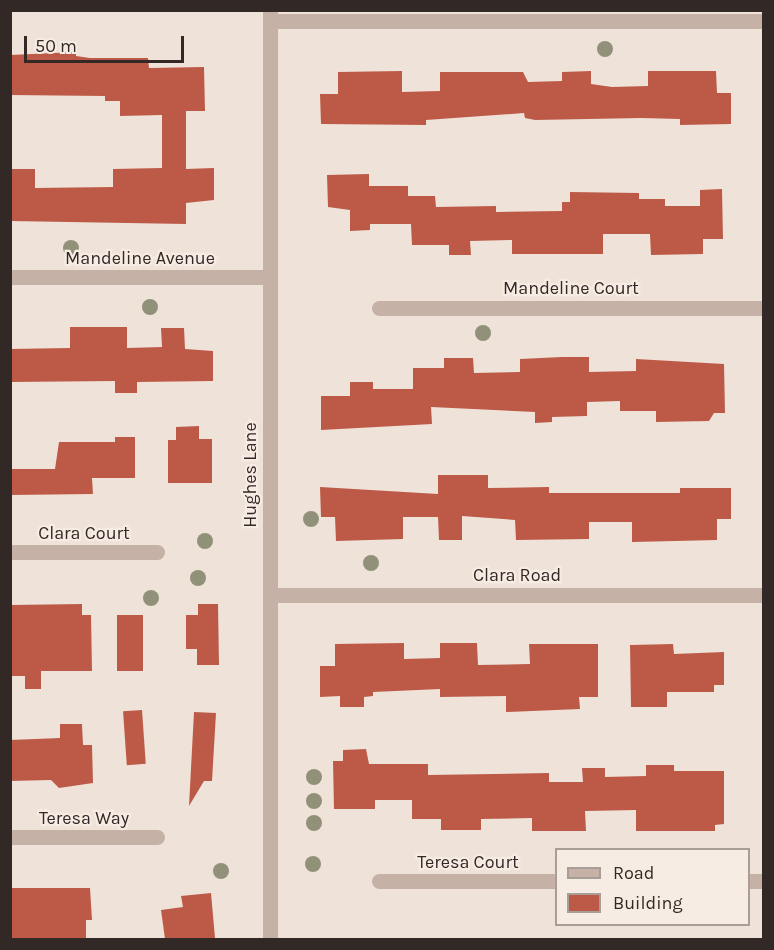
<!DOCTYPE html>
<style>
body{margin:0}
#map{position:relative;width:774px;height:950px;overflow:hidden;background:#efe2d8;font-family:Karla,sans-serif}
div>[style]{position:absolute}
.building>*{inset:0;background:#bd5a47;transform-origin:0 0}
.minor>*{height:15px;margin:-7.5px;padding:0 7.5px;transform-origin:7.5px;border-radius:7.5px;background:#c5b1a5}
.trees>*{width:16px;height:16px;margin:-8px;border-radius:50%;background:#919179}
span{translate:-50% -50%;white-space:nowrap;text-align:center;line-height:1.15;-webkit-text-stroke:4.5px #f7ece3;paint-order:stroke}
.street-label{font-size:18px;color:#322826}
.frame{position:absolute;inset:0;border:12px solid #322826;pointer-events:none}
.legend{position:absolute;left:555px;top:848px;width:195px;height:78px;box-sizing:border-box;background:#f7ece3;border:2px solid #a89e97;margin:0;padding:8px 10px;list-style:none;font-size:18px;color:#322826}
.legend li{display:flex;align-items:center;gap:12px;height:30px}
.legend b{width:30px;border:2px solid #a89e97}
.scale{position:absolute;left:24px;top:36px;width:160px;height:27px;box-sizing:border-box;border:3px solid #322826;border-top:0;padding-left:8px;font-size:18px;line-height:21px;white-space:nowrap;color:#322826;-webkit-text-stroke:4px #f7ece3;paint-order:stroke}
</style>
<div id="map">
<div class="building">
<i style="clip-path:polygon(76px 52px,76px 56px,90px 58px,148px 58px,149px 68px,204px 67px,205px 111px,186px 111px,186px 169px,214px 168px,214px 200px,186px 203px,186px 224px,10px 221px,10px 169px,35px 169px,35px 188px,113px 187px,113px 169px,162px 168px,162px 115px,120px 116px,120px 101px,105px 101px,105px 96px,10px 95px,10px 55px)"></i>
<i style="clip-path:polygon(402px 71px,402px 92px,440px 91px,440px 72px,523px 72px,528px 82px,562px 81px,562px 72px,591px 71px,591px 84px,612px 87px,648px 86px,648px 71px,716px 71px,717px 93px,731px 93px,731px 124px,680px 125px,680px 119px,641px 118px,535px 120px,525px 118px,524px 113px,426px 120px,426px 125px,321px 124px,320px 94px,338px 94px,338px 72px)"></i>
<i style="clip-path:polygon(369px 174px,369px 186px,408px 186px,408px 196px,435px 196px,436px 207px,496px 206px,496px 212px,562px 211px,562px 202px,570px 202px,570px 192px,639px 193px,639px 199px,665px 199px,665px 206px,700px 206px,700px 190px,722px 189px,723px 239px,703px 239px,703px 254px,651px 255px,650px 234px,603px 234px,603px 254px,512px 254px,512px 240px,470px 241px,471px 255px,449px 255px,449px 245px,412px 245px,411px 224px,370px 224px,370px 230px,350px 231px,350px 210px,328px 207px,327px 175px)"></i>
<i style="clip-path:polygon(70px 327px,127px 327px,127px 348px,162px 347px,161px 328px,184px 328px,185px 349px,213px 351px,213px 381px,137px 382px,137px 393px,115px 393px,115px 381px,10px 382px,10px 349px,70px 348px)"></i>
<i style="clip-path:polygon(562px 357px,589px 357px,589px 372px,636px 371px,636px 359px,724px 364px,725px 413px,714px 413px,709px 421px,656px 422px,656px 411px,620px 411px,620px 401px,587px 402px,587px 416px,552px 417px,552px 422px,535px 423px,535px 412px,431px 407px,432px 424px,321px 430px,321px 396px,350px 396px,350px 382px,373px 382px,373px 389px,413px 389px,413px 368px,444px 368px,444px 358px,473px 358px,474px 373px,520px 372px,520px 359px)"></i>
<i style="clip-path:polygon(199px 426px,199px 439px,212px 439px,212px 483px,168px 483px,168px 440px,176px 440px,176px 427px)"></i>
<i style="clip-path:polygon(115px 437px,135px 437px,135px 478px,92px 478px,93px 494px,10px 495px,10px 469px,55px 469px,59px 442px,115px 442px)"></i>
<i style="clip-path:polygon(438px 475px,488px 475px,488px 488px,549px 487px,549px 493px,680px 493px,680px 488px,731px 488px,731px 519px,717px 519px,717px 540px,632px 542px,632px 522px,589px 522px,589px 539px,516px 540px,515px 520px,462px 516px,462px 540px,439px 540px,438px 517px,403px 517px,403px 539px,336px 541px,335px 517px,321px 517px,320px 487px,438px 494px)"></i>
<i style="clip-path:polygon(82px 604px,82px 615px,91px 615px,92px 671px,41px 671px,41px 689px,25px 689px,25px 676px,10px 676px,10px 605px)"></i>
<i style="clip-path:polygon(198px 604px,218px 604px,219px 665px,197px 665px,197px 649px,186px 649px,186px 615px,198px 615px)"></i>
<i style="left:117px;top:615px;width:26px;height:56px"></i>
<i style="clip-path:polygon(404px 643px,404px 659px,440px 658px,440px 643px,477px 643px,478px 665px,530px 664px,529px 644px,598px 644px,598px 697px,579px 697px,580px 709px,506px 712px,506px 696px,440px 697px,440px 689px,373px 692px,373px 696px,364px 697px,364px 707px,340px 707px,340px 696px,320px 697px,320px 666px,335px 666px,335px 644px)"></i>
<i style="clip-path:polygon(673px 644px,674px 654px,724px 652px,724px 685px,714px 685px,714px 692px,667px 692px,667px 707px,631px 707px,630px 645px)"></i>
<i style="left:142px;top:710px;width:54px;height:19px;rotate:86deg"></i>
<i style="clip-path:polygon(194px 712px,216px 713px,212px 781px,204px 781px,189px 806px)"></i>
<i style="clip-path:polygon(60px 724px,82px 724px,83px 745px,92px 745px,93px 783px,59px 788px,51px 780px,10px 781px,10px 740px,60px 738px)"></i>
<i style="clip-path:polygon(366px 749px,369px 764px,428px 764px,428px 775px,549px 773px,549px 782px,583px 782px,582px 768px,605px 768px,605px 777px,646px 776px,646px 765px,674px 765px,674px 771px,724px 771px,724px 824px,715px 825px,715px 831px,636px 831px,636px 810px,585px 811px,586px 831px,532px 831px,532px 818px,481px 819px,481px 830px,441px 830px,441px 819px,412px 819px,412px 800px,375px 800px,375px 809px,334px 809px,333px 761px,343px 761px,343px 750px)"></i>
<i style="clip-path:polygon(10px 888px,90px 888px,92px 920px,86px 920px,86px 939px,10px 939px)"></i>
<i style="clip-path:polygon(211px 893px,215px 938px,165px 939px,161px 910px,183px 907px,181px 896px)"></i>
</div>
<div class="minor">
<i style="left:270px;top:21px;width:494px"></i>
<i style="left:10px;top:277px;width:260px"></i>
<i style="left:379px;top:308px;width:385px"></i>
<i style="left:10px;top:552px;width:147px"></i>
<i style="left:270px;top:595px;width:494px"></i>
<i style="left:10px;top:837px;width:147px"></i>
<i style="left:379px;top:881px;width:177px"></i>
<i style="left:748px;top:881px;width:16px"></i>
<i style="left:270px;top:940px;width:930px;rotate:-90deg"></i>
</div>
<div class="trees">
<i style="left:605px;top:49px"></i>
<i style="left:71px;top:248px"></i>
<i style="left:150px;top:307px"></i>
<i style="left:483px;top:333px"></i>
<i style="left:311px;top:519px"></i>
<i style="left:205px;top:541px"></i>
<i style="left:371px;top:563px"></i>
<i style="left:198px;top:578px"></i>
<i style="left:151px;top:598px"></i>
<i style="left:314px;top:777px"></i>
<i style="left:314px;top:801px"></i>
<i style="left:314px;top:823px"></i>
<i style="left:313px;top:864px"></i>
<i style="left:221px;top:871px"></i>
</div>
<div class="street-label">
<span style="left:140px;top:258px">Mandeline Avenue</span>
<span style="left:571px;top:288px">Mandeline Court</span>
<span style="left:250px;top:475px;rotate:-90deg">Hughes Lane</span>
<span style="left:84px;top:533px">Clara Court</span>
<span style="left:517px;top:575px">Clara Road</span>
<span style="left:84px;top:818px">Teresa Way</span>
<span style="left:468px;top:862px">Teresa Court</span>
</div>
<div class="frame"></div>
<ul class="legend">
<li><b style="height:8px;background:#c5b1a5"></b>Road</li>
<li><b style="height:16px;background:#bd5a47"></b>Building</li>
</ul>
<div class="scale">50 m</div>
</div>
